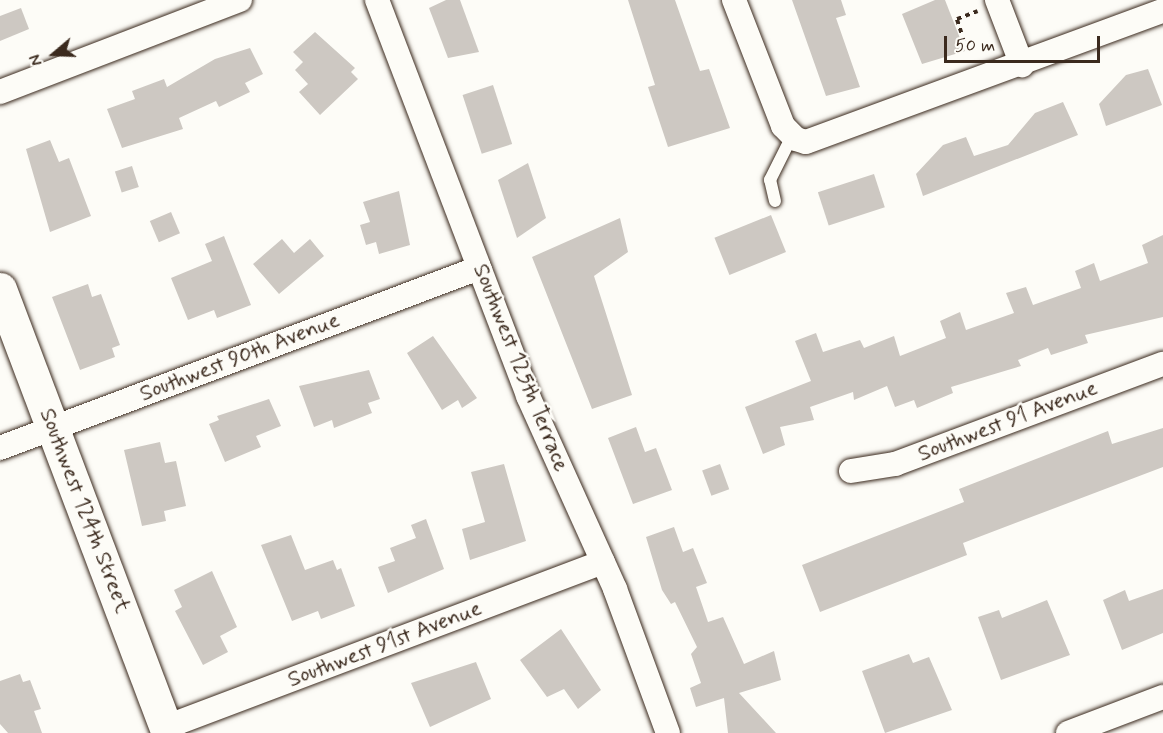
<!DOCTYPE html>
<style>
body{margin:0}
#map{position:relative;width:1163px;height:733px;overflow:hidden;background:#fdfcf7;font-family:Mynerve,sans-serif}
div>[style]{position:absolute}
.building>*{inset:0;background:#cdc8c2;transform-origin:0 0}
.path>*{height:4px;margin-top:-2px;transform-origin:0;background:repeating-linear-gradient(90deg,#3b2a1e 0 4.5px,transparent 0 9px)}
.roads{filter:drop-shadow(0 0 2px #3b2a1e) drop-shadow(0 0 2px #3b2a1e)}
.lane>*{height:12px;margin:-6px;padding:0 6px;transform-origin:6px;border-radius:6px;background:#fdfcf7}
.street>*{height:24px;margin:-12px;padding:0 12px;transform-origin:12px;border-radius:12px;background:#fdfcf7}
.secondary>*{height:33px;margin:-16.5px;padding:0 16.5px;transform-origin:16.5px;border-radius:16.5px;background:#fdfcf7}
span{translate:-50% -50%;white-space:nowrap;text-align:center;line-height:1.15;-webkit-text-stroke:5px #fdfcf7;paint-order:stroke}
.street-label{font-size:22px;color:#3b2a1e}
.north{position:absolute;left:24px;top:24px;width:60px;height:60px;-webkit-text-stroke:4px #fdfcf7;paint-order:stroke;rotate:251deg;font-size:16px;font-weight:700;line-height:24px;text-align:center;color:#3b2a1e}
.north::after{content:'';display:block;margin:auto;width:21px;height:27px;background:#3b2a1e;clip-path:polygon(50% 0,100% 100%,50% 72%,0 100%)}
.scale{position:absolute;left:944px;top:36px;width:156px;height:27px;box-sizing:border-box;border:3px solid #3b2a1e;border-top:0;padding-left:8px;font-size:18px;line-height:21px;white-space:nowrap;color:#3b2a1e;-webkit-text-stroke:4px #fdfcf7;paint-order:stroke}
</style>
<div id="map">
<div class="building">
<i style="clip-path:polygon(446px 0,460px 0,479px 52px,448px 58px,429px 8px)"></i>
<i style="clip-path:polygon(628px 0,675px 0,700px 71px,709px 69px,730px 128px,668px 147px,648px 87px,655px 85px)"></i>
<i style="clip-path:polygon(792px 0,841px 0,846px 15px,836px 18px,860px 87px,826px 96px)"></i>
<i style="clip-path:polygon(935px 0,945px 0,965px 51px,922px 64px,902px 14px)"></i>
<i style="clip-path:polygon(21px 8px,29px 29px,0 41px,0 16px)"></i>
<i style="clip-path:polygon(315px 32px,355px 68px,351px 72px,358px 79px,320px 115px,299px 92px,308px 84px,295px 70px,303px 62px,293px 52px)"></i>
<i style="clip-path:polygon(250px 48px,263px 74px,245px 83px,250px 92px,219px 107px,216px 101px,179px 118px,183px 129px,122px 148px,107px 109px,135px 99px,132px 91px,164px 79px,167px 87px,215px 59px)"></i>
<i style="clip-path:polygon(1148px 69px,1162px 105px,1106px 126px,1099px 104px,1126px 75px)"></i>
<i style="left:493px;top:85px;width:62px;height:32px;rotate:72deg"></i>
<i style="clip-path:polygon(1063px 102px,1078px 135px,923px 196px,916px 174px,943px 145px,966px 137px,974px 156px,1008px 145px,1035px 113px)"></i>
<i style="clip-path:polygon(50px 140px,59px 162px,69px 158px,91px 216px,50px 232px,26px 149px)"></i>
<i style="clip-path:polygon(528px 163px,546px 218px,517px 238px,498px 180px)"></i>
<i style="left:132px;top:166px;width:22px;height:18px;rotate:72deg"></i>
<i style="left:874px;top:174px;width:35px;height:59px;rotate:72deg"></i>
<i style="clip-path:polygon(399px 191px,410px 245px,379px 254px,376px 242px,366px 245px,360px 225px,370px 222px,363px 202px)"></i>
<i style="left:171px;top:212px;width:23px;height:23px;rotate:67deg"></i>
<i style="left:771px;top:215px;width:40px;height:61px;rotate:68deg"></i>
<i style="clip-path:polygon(620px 218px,628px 252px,594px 276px,632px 395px,592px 409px,532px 257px)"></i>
<i style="clip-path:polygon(1163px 235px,1163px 317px,1085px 335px,1088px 343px,1051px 355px,1048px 348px,1018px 360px,1021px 366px,951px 387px,953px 393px,917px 408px,914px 400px,895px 407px,887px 386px,854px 400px,853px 392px,810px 407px,814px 420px,780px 427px,785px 445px,763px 454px,745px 407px,811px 381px,795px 341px,816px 333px,823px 352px,860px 340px,864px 348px,894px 336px,900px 356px,946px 338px,940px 321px,960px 312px,966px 330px,1014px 313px,1006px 293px,1026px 287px,1033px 305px,1081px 288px,1075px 271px,1094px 263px,1100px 281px,1148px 263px,1142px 245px)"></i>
<i style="clip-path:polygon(224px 236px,251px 305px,217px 318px,214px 310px,188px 320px,171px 278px,212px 261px,205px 244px)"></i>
<i style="clip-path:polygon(282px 239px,294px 253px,310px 239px,324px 256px,279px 294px,253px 264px)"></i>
<i style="clip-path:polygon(88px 284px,92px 297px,101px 294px,120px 345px,112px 348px,115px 357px,80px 370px,52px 297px)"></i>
<i style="clip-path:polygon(433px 336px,477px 398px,462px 408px,458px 400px,442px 410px,407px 353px)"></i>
<i style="clip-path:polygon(369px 370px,380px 399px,368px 403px,372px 413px,334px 428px,332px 420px,314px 427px,299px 386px)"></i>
<i style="clip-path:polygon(269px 399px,281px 426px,256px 436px,261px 447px,225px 462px,209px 424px,219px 420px,217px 416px)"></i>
<i style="clip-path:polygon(636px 427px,645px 452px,656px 448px,672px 490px,633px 504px,608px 438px)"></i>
<i style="clip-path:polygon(1163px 428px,1163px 467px,963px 543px,967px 555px,820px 612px,802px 565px,964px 502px,959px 489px,1108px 431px,1112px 444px)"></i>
<i style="clip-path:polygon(160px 442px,165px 463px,176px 461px,186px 506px,164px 511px,166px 521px,142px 526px,124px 450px)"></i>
<i style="clip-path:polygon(504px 464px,526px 541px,470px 560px,462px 529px,485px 522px,471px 472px)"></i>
<i style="left:720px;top:464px;width:27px;height:19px;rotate:70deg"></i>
<i style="clip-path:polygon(426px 519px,444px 569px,388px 593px,378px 567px,395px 561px,390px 548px,416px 538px,411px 525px)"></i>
<i style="clip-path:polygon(674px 527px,683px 552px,693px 548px,707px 583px,696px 587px,708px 622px,723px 617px,744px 664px,774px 651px,781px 680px,739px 693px,776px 733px,728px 733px,724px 698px,696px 707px,690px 688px,701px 683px,691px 654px,697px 647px,675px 602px,671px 604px,662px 590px,646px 537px)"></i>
<i style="clip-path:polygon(291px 535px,305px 570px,333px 560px,337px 570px,341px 568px,355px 606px,321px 619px,318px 611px,292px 621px,261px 545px)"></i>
<i style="clip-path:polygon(212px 571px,237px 627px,220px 636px,228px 652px,203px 665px,175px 611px,182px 607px,174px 590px)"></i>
<i style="clip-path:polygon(1163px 589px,1163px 633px,1122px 650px,1103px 600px,1125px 590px,1129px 601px)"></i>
<i style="clip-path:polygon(1047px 600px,1070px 655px,1001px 680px,978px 617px,999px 610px,1002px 618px)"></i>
<i style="clip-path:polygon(561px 629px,601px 690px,578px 709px,564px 689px,547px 697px,520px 660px)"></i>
<i style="clip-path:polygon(909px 654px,913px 663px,929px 657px,952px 710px,885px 733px,862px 671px)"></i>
<i style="clip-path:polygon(476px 662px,491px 699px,430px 727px,411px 683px)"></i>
<i style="clip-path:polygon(20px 674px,23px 682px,30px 680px,41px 709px,34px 711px,42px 733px,8px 733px,0 724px,0 681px)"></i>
</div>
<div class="path">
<i style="left:964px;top:41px;width:23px;rotate:-108deg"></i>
<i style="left:957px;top:19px;width:22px;rotate:-21deg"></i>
</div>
<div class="roads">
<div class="lane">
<i style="left:775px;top:201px;width:22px;rotate:-103deg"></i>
<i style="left:770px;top:180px;width:49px;rotate:-63.4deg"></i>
</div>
<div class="street">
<i style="left:377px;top:0;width:424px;rotate:69.1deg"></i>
<i style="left:528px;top:396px;width:212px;rotate:65.7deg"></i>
<i style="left:615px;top:589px;width:153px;rotate:69.8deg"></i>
<i style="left:734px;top:0;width:135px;rotate:68.7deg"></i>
<i style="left:783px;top:126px;width:18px;rotate:45deg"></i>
<i style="left:796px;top:139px;width:10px;rotate:17deg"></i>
<i style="left:806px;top:142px;width:380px;rotate:-20.2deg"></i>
<i style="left:997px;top:0;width:70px;rotate:69deg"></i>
<i style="left:0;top:92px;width:257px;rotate:-21deg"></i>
<i style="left:0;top:448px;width:512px;rotate:-20.6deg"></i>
<i style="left:851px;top:471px;width:45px;rotate:-9deg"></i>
<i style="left:895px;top:464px;width:286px;rotate:-20.5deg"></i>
<i style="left:166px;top:727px;width:467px;rotate:-20.7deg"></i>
<i style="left:1068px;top:733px;width:102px;rotate:-20.8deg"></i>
</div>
<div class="secondary">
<i style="left:0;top:289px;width:475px;rotate:69.3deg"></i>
</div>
</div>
<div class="street-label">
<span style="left:240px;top:358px;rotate:-21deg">Southwest 90th Avenue</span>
<span style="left:520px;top:368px;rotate:68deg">Southwest 125th Terrace</span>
<span style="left:1008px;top:422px;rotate:-21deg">Southwest 91 Avenue</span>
<span style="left:84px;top:511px;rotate:69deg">Southwest 124th Street</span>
<span style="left:385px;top:645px;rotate:-21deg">Southwest 91st Avenue</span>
</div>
<div class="north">N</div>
<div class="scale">50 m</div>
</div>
